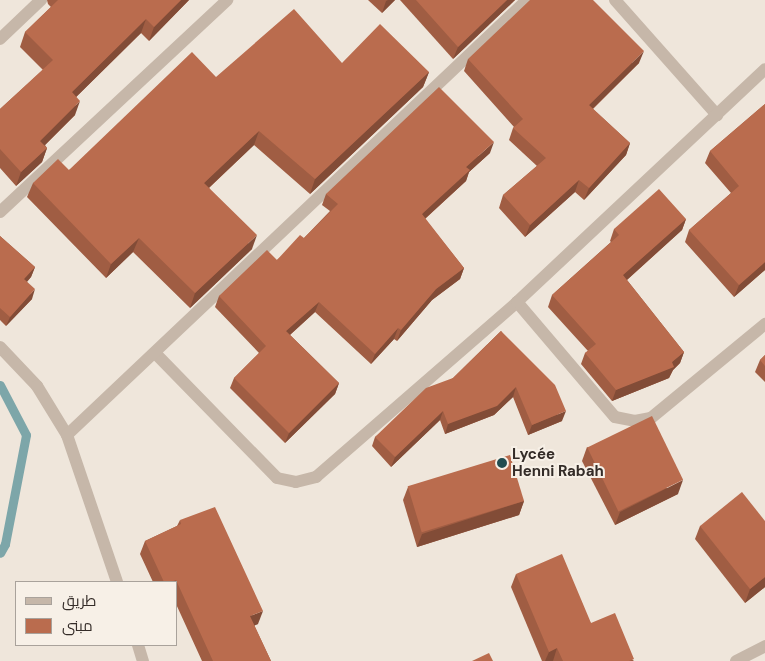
<!DOCTYPE html>
<meta charset="utf-8">
<style>
body{margin:0}
#map{position:relative;width:765px;height:661px;overflow:hidden;background:#efe6db;font-family:"DM Sans",Cairo,sans-serif}
div>[style]{position:absolute}
.stream>*{height:9px;margin:-4.5px;padding:0 4.5px;transform-origin:4.5px;border-radius:4.5px;background:#7da6a9}
.minor>*{height:12px;margin:-6px;padding:0 6px;transform-origin:6px;border-radius:6px;background:#c6b7a9}
.wall>*{inset:0;background:#a05d43}
.shaded-wall>*{inset:0;background:#824c37}
.building>*{inset:0;background:#ba6c4e;transform-origin:0 0}
.dots>*{width:14px;height:14px;translate:-50% -50%;box-sizing:border-box;border:2px solid #f7f0e7;border-radius:50%}
span{translate:-50% -50%;white-space:nowrap;text-align:center;line-height:1.15;-webkit-text-stroke:4px #f7f0e7;paint-order:stroke}
.poi-label{font-size:15px;color:#342c28;font-weight:700}
.left{translate:0 -50%;text-align:left}
.legend{position:absolute;left:15px;top:581px;width:162px;height:65px;box-sizing:border-box;background:#f7f0e7;border:1px solid #a9a29b;margin:0;padding:6px 9px;list-style:none;font-size:15px;color:#342c28}
.legend li{display:flex;align-items:center;gap:10px;height:25px}
.legend b{width:25px;border:1px solid #a9a29b}
</style>
<div id="map">
<div class="stream">
<i style="left:0;top:385px;width:56px;rotate:62.5deg"></i>
<i style="left:26px;top:435px;width:111px;rotate:100.9deg"></i>
<i style="left:5px;top:544px;width:10px;rotate:119deg"></i>
</div>
<div class="minor">
<i style="left:615px;top:0;width:154px;rotate:48.4deg"></i>
<i style="left:0;top:39px;width:57px;rotate:-43.6deg"></i>
<i style="left:0;top:212px;width:311px;rotate:-43deg"></i>
<i style="left:517px;top:302px;width:151px;rotate:49.6deg"></i>
<i style="left:615px;top:417px;width:20px;rotate:11deg"></i>
<i style="left:635px;top:421px;width:16px;rotate:-11deg"></i>
<i style="left:651px;top:418px;width:148px;rotate:-39.5deg"></i>
<i style="left:0;top:347px;width:54px;rotate:46.5deg"></i>
<i style="left:37px;top:386px;width:57px;rotate:58.5deg"></i>
<i style="left:67px;top:435px;width:155px;rotate:71.2deg"></i>
<i style="left:156px;top:354px;width:173px;rotate:45.7deg"></i>
<i style="left:277px;top:478px;width:19px;rotate:12deg"></i>
<i style="left:296px;top:482px;width:21px;rotate:-14deg"></i>
<i style="left:316px;top:477px;width:267px;rotate:-41deg"></i>
<i style="left:517px;top:302px;width:340px;rotate:-43.2deg"></i>
<i style="left:67px;top:435px;width:633px;rotate:-43.4deg"></i>
<i style="left:138px;top:645px;width:17px;rotate:73deg"></i>
<i style="left:736px;top:661px;width:33px;rotate:-27deg"></i>
</div>
<div class="wall">
<i style="clip-path:polygon(47px 0,189px 0,149px 41px,141px 33px,76px 97px,75px 115px,45px 145px,47px 148px,42px 162px,16px 186px,0 168px,0 109px,43px 70px,20px 47px,25px 32px,51px 7px,48px 4px)"></i>
<i style="clip-path:polygon(368px 0,395px 0,382px 13px)"></i>
<i style="clip-path:polygon(400px 0,515px 0,453px 59px)"></i>
<i style="clip-path:polygon(468px 59px,639px 63px,593px 109px,630px 143px,626px 155px,584px 200px,575px 192px,525px 237px,499px 208px,503px 195px,537px 166px,509px 140px,513px 128px,514px 127px,464px 71px)"></i>
<i style="clip-path:polygon(342px 63px,429px 72px,423px 87px,310px 194px,254px 145px,209px 188px,252px 249px,190px 308px,133px 252px,106px 278px,27px 197px,33px 183px,69px 170px,216px 77px)"></i>
<i style="clip-path:polygon(765px 104px,765px 270px,734px 297px,685px 242px,689px 230px,731px 193px,705px 163px,710px 151px)"></i>
<i style="clip-path:polygon(490px 153px,469px 172px,466px 181px,425px 219px,464px 268px,460px 279px,432px 300px,397px 341px,394px 339px,371px 364px,315px 312px,290px 335px,339px 383px,335px 394px,285px 443px,230px 388px,234px 378px,259px 353px,215px 307px,219px 296px,277px 260px,304px 238px,330px 211px,322px 205px,326px 194px)"></i>
<i style="clip-path:polygon(686px 219px,682px 230px,627px 280px,684px 352px,680px 363px,673px 370px,669px 378px,612px 401px,581px 364px,585px 353px,588px 351px,548px 307px,552px 295px,611px 242px,610px 241px,614px 229px)"></i>
<i style="clip-path:polygon(0 236px,35px 267px,31px 277px,27px 282px,32px 299px,6px 326px,0 320px)"></i>
<i style="clip-path:polygon(501px 331px,562px 421px,528px 435px,513px 397px,494px 415px,445px 434px,440px 420px,391px 467px,372px 446px,375px 437px,453px 378px)"></i>
<i style="clip-path:polygon(765px 355px,765px 382px,755px 372px,760px 360px)"></i>
<i style="clip-path:polygon(587px 447px,678px 494px,615px 525px,582px 461px)"></i>
<i style="clip-path:polygon(408px 487px,524px 501px,519px 515px,417px 547px,403px 500px)"></i>
<i style="clip-path:polygon(180px 520px,258px 624px,254px 625px,271px 661px,202px 661px,176px 604px,176px 582px,153px 582px,140px 554px,145px 541px,177px 526px)"></i>
<i style="clip-path:polygon(765px 521px,765px 587px,745px 603px,695px 539px,700px 526px)"></i>
<i style="clip-path:polygon(516px 574px,591px 623px,634px 661px,542px 661px,511px 587px)"></i>
</div>
<div class="shaded-wall">
<i style="clip-path:polygon(181px 0,189px 0,149px 41px,154px 27px)"></i>
<i style="clip-path:polygon(388px 0,395px 0,382px 13px,386px 1px)"></i>
<i style="clip-path:polygon(507px 0,515px 0,453px 59px,458px 47px)"></i>
<i style="clip-path:polygon(146px 19px,141px 33px,67px 106px,72px 92px)"></i>
<i style="clip-path:polygon(644px 51px,639px 63px,584px 117px,589px 105px)"></i>
<i style="clip-path:polygon(429px 72px,423px 87px,310px 194px,315px 179px)"></i>
<i style="clip-path:polygon(80px 101px,75px 115px,35px 155px,40px 141px)"></i>
<i style="clip-path:polygon(259px 131px,254px 145px,199px 197px,204px 183px)"></i>
<i style="clip-path:polygon(494px 142px,490px 153px,469px 172px,466px 181px,418px 225px,422px 214px,466px 167px)"></i>
<i style="clip-path:polygon(630px 143px,626px 155px,584px 200px,589px 188px)"></i>
<i style="clip-path:polygon(47px 148px,42px 162px,16px 186px,21px 172px)"></i>
<i style="clip-path:polygon(579px 180px,575px 192px,525px 237px,530px 225px)"></i>
<i style="clip-path:polygon(686px 219px,682px 230px,619px 287px,623px 275px)"></i>
<i style="clip-path:polygon(257px 235px,252px 249px,190px 308px,195px 293px)"></i>
<i style="clip-path:polygon(139px 238px,133px 252px,106px 278px,111px 264px)"></i>
<i style="clip-path:polygon(765px 262px,765px 270px,734px 297px,739px 285px)"></i>
<i style="clip-path:polygon(35px 267px,31px 277px,20px 289px,24px 279px)"></i>
<i style="clip-path:polygon(464px 268px,460px 279px,432px 300px,397px 341px,401px 330px,436px 289px)"></i>
<i style="clip-path:polygon(35px 289px,32px 299px,6px 326px,10px 317px)"></i>
<i style="clip-path:polygon(319px 302px,315px 312px,282px 342px,286px 331px)"></i>
<i style="clip-path:polygon(398px 328px,394px 339px,371px 364px,375px 354px)"></i>
<i style="clip-path:polygon(684px 352px,680px 363px,673px 370px,669px 378px,612px 401px,616px 390px,672px 362px)"></i>
<i style="clip-path:polygon(339px 383px,335px 394px,285px 443px,289px 433px)"></i>
<i style="clip-path:polygon(516px 387px,513px 397px,494px 415px,445px 434px,448px 424px)"></i>
<i style="clip-path:polygon(443px 411px,440px 420px,391px 467px,395px 457px)"></i>
<i style="clip-path:polygon(566px 411px,562px 421px,528px 435px,532px 425px)"></i>
<i style="clip-path:polygon(683px 480px,678px 494px,615px 525px,620px 512px)"></i>
<i style="clip-path:polygon(524px 501px,519px 515px,417px 547px,422px 534px)"></i>
<i style="clip-path:polygon(765px 577px,765px 587px,745px 603px,750px 589px)"></i>
<i style="clip-path:polygon(263px 611px,258px 624px,245px 630px,250px 616px)"></i>
<i style="clip-path:polygon(557px 648px,553px 661px,545px 661px,549px 652px)"></i>
</div>
<div class="building">
<i style="clip-path:polygon(58px 0,181px 0,154px 27px,146px 19px,72px 92px,80px 101px,40px 141px,47px 148px,21px 172px,0 149px,0 109px,53px 60px,25px 32px)"></i>
<i style="clip-path:polygon(416px 0,507px 0,458px 47px)"></i>
<i style="clip-path:polygon(530px 0,593px 0,644px 51px,589px 105px,630px 143px,589px 188px,579px 180px,530px 225px,503px 195px,546px 158px,513px 128px,523px 119px,468px 59px)"></i>
<i style="clip-path:polygon(294px 9px,342px 63px,380px 24px,429px 72px,315px 179px,259px 131px,204px 183px,257px 235px,195px 293px,139px 238px,111px 264px,33px 183px,58px 159px,69px 170px,192px 52px,216px 77px)"></i>
<i style="clip-path:polygon(439px 87px,494px 142px,466px 167px,470px 170px,422px 214px,464px 268px,436px 289px,401px 330px,398px 328px,375px 354px,319px 302px,286px 331px,339px 383px,289px 433px,234px 378px,266px 346px,219px 296px,267px 250px,277px 260px,300px 235px,304px 238px,338px 204px,326px 194px)"></i>
<i style="clip-path:polygon(765px 104px,765px 262px,739px 285px,689px 230px,739px 186px,710px 151px)"></i>
<i style="clip-path:polygon(659px 189px,686px 219px,623px 275px,684px 352px,672px 362px,674px 367px,616px 390px,585px 353px,596px 344px,552px 295px,619px 235px,614px 229px)"></i>
<i style="clip-path:polygon(0 236px,35px 267px,24px 279px,35px 289px,10px 317px,0 308px)"></i>
<i style="clip-path:polygon(501px 331px,555px 385px,566px 411px,532px 425px,516px 387px,497px 406px,448px 424px,443px 411px,395px 457px,375px 437px,426px 388px,453px 378px)"></i>
<i style="clip-path:polygon(765px 355px,765px 366px,760px 360px)"></i>
<i style="left:652px;top:416px;width:71px;height:72px;rotate:64deg"></i>
<i style="left:510px;top:455px;width:48px;height:107px;rotate:73deg"></i>
<i style="clip-path:polygon(742px 492px,765px 521px,765px 577px,750px 589px,700px 526px)"></i>
<i style="clip-path:polygon(215px 507px,263px 611px,250px 616px,271px 661px,213px 661px,176px 580px,171px 582px,164px 582px,145px 541px,181px 524px,180px 520px)"></i>
<i style="clip-path:polygon(562px 554px,591px 623px,615px 613px,634px 659px,629px 661px,563px 661px,557px 648px,549px 652px,516px 574px)"></i>
<i style="clip-path:polygon(489px 653px,493px 661px,472px 661px)"></i>
</div>
<div class="dots">
<i style="left:502px;top:463px;background:#214d51"></i>
</div>
<div class="poi-label">
<span class="left" style="left:512px;top:463px">Lycée<br>Henni Rabah</span>
</div>
<ul class="legend">
<li><b style="height:6px;background:#c6b7a9"></b>طريق</li>
<li><b style="height:14px;background:#ba6c4e"></b>مبنى</li>
</ul>
</div>
